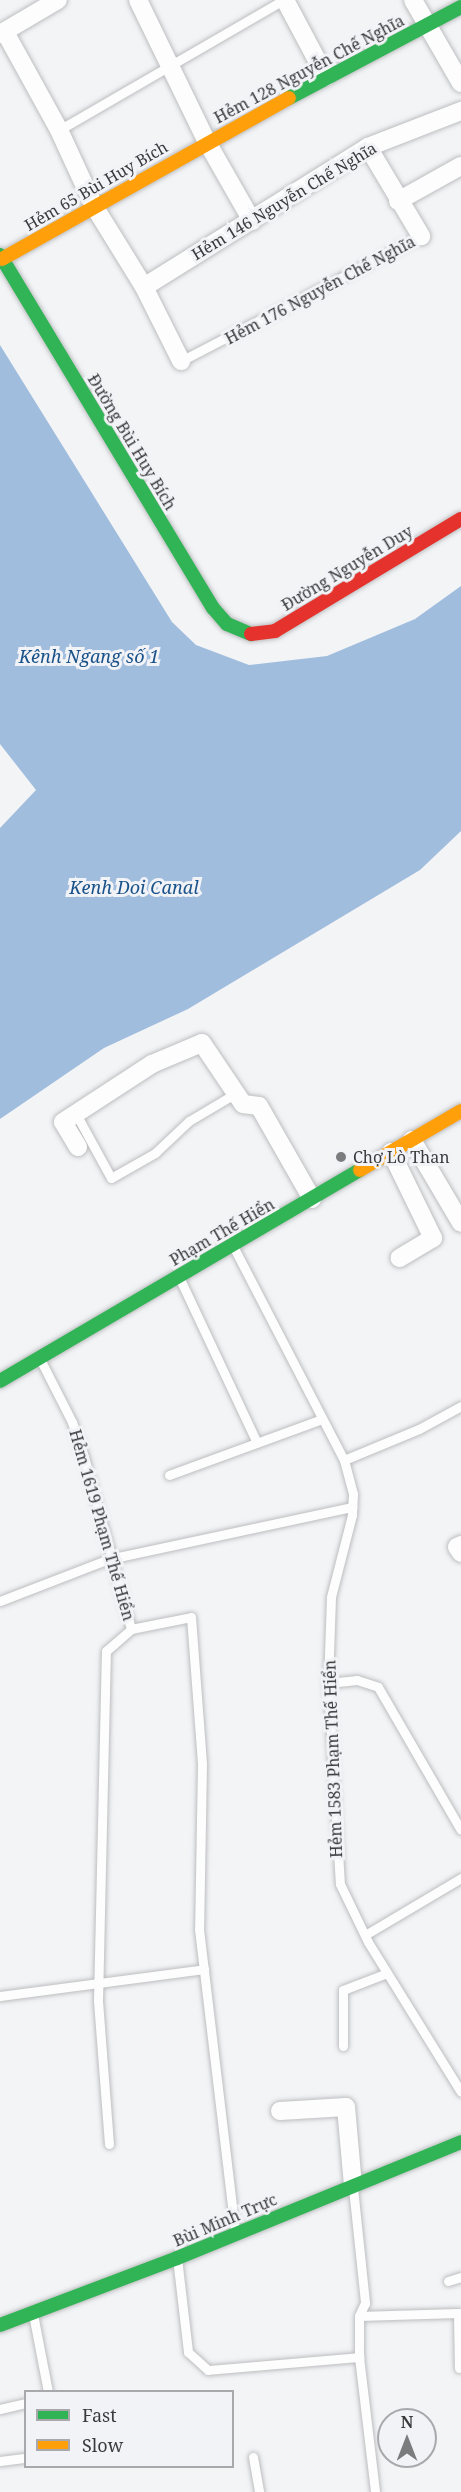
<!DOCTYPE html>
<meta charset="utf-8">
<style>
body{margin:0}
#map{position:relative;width:461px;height:2492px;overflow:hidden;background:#f3f4f6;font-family:"Noto Serif",serif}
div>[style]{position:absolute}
.water>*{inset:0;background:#a1bdde}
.roads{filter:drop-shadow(0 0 2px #bdbec0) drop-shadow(0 0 2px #bdbec0)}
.lane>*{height:9px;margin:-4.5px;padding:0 4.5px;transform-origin:4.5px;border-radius:4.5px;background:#fdfdfe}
.street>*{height:18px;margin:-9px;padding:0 9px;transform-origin:9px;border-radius:9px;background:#fdfdfe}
.fast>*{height:14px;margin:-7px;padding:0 7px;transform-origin:7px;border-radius:7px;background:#30b455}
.slow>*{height:14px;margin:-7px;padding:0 7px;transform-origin:7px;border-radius:7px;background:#ff9f0a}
.jam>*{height:14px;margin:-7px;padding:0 7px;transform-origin:7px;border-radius:7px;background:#e5322d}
.dots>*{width:16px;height:16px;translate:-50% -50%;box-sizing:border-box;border:3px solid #f2f3f7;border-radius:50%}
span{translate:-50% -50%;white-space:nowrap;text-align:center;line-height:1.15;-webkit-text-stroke:6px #f2f3f7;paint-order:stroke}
.street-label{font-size:16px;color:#3b3b3d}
.poi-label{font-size:16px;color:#3b3b3d}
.left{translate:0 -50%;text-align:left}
.water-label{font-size:18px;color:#1a538a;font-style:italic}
.legend{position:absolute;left:24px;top:2390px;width:210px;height:78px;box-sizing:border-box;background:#f2f3f7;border:2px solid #a9a9ad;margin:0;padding:8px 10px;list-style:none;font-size:18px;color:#3b3b3d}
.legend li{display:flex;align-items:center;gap:12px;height:30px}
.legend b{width:30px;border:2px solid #a9a9ad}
.north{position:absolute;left:377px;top:2408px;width:60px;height:60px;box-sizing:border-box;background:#f2f3f7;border:2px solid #a9a9ad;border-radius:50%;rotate:0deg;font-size:16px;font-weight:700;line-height:24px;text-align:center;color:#3b3b3d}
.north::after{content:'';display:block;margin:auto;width:21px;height:27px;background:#7b7c7e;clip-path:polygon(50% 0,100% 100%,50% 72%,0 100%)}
</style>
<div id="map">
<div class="water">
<i style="clip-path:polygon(0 345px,172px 622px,196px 645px,249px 665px,327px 656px,415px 619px,461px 586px,461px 831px,420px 870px,188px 1009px,104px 1048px,0 1119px,0 828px,36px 790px,0 744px)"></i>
</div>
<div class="roads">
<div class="lane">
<i style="left:59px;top:130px;width:259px;rotate:-30.1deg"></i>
<i style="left:181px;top:361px;width:271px;rotate:-27.5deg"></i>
<i style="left:76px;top:1114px;width:73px;rotate:61.3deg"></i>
<i style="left:111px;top:1178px;width:51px;rotate:-29.6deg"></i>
<i style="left:155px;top:1153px;width:47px;rotate:-43.3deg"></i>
<i style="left:189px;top:1121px;width:55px;rotate:-30.8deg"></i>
<i style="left:233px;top:1246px;width:241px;rotate:62.6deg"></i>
<i style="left:344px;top:1460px;width:35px;rotate:75deg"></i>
<i style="left:353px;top:1494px;width:21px;rotate:93deg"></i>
<i style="left:352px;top:1515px;width:85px;rotate:104.4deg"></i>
<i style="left:331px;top:1597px;width:86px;rotate:92deg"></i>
<i style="left:328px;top:1683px;width:201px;rotate:86.6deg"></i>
<i style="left:340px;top:1884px;width:64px;rotate:64.2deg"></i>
<i style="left:368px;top:1942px;width:176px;rotate:58.2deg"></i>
<i style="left:179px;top:1277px;width:183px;rotate:64.8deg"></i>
<i style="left:40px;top:1359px;width:71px;rotate:63.1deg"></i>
<i style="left:72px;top:1422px;width:37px;rotate:71deg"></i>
<i style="left:84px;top:1457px;width:178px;rotate:74.7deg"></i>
<i style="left:344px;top:1460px;width:81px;rotate:-22.5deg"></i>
<i style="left:419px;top:1429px;width:48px;rotate:-28.7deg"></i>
<i style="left:169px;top:1475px;width:163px;rotate:-20.1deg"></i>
<i style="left:0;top:1601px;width:117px;rotate:-21.1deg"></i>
<i style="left:109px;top:1559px;width:249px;rotate:-12.1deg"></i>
<i style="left:328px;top:1683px;width:29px;rotate:-6deg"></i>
<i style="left:357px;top:1680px;width:22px;rotate:18deg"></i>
<i style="left:378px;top:1687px;width:165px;rotate:59.9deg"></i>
<i style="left:365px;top:1935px;width:112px;rotate:-30.7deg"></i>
<i style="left:0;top:1996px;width:206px;rotate:-7.5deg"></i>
<i style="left:343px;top:2046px;width:56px;rotate:-90deg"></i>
<i style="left:343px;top:1990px;width:47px;rotate:-21.1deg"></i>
<i style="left:109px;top:2144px;width:143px;rotate:-94.4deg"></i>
<i style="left:98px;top:2001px;width:350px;rotate:-88.7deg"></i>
<i style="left:106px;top:1651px;width:33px;rotate:-41deg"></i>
<i style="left:131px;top:1629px;width:61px;rotate:-11.3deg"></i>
<i style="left:191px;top:1617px;width:147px;rotate:85.7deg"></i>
<i style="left:202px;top:1764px;width:165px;rotate:91deg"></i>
<i style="left:199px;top:1929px;width:305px;rotate:83.2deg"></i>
<i style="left:353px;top:2188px;width:116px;rotate:84deg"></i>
<i style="left:365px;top:2303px;width:14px;rotate:115deg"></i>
<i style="left:359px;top:2316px;width:41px;rotate:90deg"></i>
<i style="left:359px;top:2357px;width:136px;rotate:83.2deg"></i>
<i style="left:177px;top:2258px;width:95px;rotate:83.3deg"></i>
<i style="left:188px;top:2352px;width:27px;rotate:42deg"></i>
<i style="left:208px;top:2370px;width:152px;rotate:-4.9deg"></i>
<i style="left:448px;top:2281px;width:14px;rotate:-17deg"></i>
<i style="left:33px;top:2314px;width:79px;rotate:79.1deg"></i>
<i style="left:359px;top:2316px;width:99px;rotate:-1.7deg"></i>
<i style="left:458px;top:2313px;width:55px;rotate:89deg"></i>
<i style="left:0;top:2409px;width:27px;rotate:-13deg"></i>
<i style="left:253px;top:2457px;width:36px;rotate:80deg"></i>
<i style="left:0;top:2461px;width:26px;rotate:-7deg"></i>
</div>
<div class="street">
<i style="left:138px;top:0;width:158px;rotate:64.1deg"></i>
<i style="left:207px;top:142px;width:91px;rotate:60.3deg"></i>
<i style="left:285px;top:0;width:87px;rotate:62deg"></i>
<i style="left:413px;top:0;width:96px;rotate:60deg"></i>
<i style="left:5px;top:32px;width:112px;rotate:61.1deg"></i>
<i style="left:59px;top:130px;width:84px;rotate:65.3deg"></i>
<i style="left:94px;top:206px;width:95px;rotate:58.3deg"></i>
<i style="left:144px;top:287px;width:83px;rotate:63.4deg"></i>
<i style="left:0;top:34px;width:67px;rotate:-30.4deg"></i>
<i style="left:368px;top:147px;width:104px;rotate:59.2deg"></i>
<i style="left:398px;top:201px;width:72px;rotate:-29.1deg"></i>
<i style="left:144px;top:287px;width:264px;rotate:-32deg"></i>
<i style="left:368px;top:147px;width:100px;rotate:-21.2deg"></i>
<i style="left:412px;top:1140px;width:96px;rotate:59.4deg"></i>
<i style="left:78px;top:1147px;width:29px;rotate:-121deg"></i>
<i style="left:63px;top:1122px;width:106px;rotate:-33.1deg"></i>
<i style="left:152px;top:1064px;width:54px;rotate:-22.8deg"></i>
<i style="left:202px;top:1043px;width:73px;rotate:56.1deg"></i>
<i style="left:243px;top:1104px;width:16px;rotate:7deg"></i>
<i style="left:259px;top:1106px;width:107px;rotate:60.3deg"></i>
<i style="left:391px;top:1152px;width:96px;rotate:64deg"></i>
<i style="left:433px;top:1238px;width:39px;rotate:149deg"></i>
<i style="left:461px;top:1545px;width:4px;rotate:153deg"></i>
<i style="left:457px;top:1547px;width:7px;rotate:56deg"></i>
<i style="left:280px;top:2111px;width:66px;rotate:-3.5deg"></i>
<i style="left:346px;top:2107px;width:78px;rotate:84.9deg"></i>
</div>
<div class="fast">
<i style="left:289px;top:98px;width:195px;rotate:-27.9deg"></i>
<i style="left:0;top:255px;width:412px;rotate:58.9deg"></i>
<i style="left:213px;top:608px;width:21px;rotate:49deg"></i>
<i style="left:227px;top:624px;width:26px;rotate:23deg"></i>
<i style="left:0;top:1381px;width:417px;rotate:-30.4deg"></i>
<i style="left:0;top:2325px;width:189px;rotate:-20.7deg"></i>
<i style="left:177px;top:2258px;width:307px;rotate:-22.2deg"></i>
</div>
<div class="slow">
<i style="left:2px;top:259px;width:329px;rotate:-29.3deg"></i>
<i style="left:360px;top:1170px;width:117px;rotate:-30.3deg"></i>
</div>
<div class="jam">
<i style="left:251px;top:634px;width:24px;rotate:-7deg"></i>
<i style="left:275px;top:631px;width:217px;rotate:-31.1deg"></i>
</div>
</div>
<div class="dots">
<i style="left:341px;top:1157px;background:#7b7c7e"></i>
</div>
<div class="street-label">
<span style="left:309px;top:69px;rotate:-28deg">Hẻm 128 Nguyễn Chế Nghĩa</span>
<span style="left:96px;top:186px;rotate:-30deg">Hẻm 65 Bùi Huy Bích</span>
<span style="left:284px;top:201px;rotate:-31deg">Hẻm 146 Nguyễn Chế Nghĩa</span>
<span style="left:320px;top:290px;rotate:-28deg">Hẻm 176 Nguyễn Chế Nghĩa</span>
<span style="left:132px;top:442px;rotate:59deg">Đường Bùi Huy Bích</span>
<span style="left:347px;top:568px;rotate:-31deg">Đường Nguyễn Duy</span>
<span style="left:222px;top:1232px;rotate:-30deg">Phạm Thế Hiển</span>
<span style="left:102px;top:1525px;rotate:74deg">Hẻm 1619 Phạm Thế Hiển</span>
<span style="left:333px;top:1759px;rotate:-92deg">Hẻm 1583 Phạm Thế Hiển</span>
<span style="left:225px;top:2220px;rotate:-23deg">Bùi Minh Trực</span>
</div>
<div class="poi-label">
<span class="left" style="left:353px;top:1157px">Chợ Lò Than</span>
</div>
<div class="water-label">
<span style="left:89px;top:656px">Kênh Ngang số 1</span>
<span style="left:134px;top:887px">Kenh Doi Canal</span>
</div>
<ul class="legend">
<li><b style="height:8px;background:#30b455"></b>Fast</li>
<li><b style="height:8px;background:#ff9f0a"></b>Slow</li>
</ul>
<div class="north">N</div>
</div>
